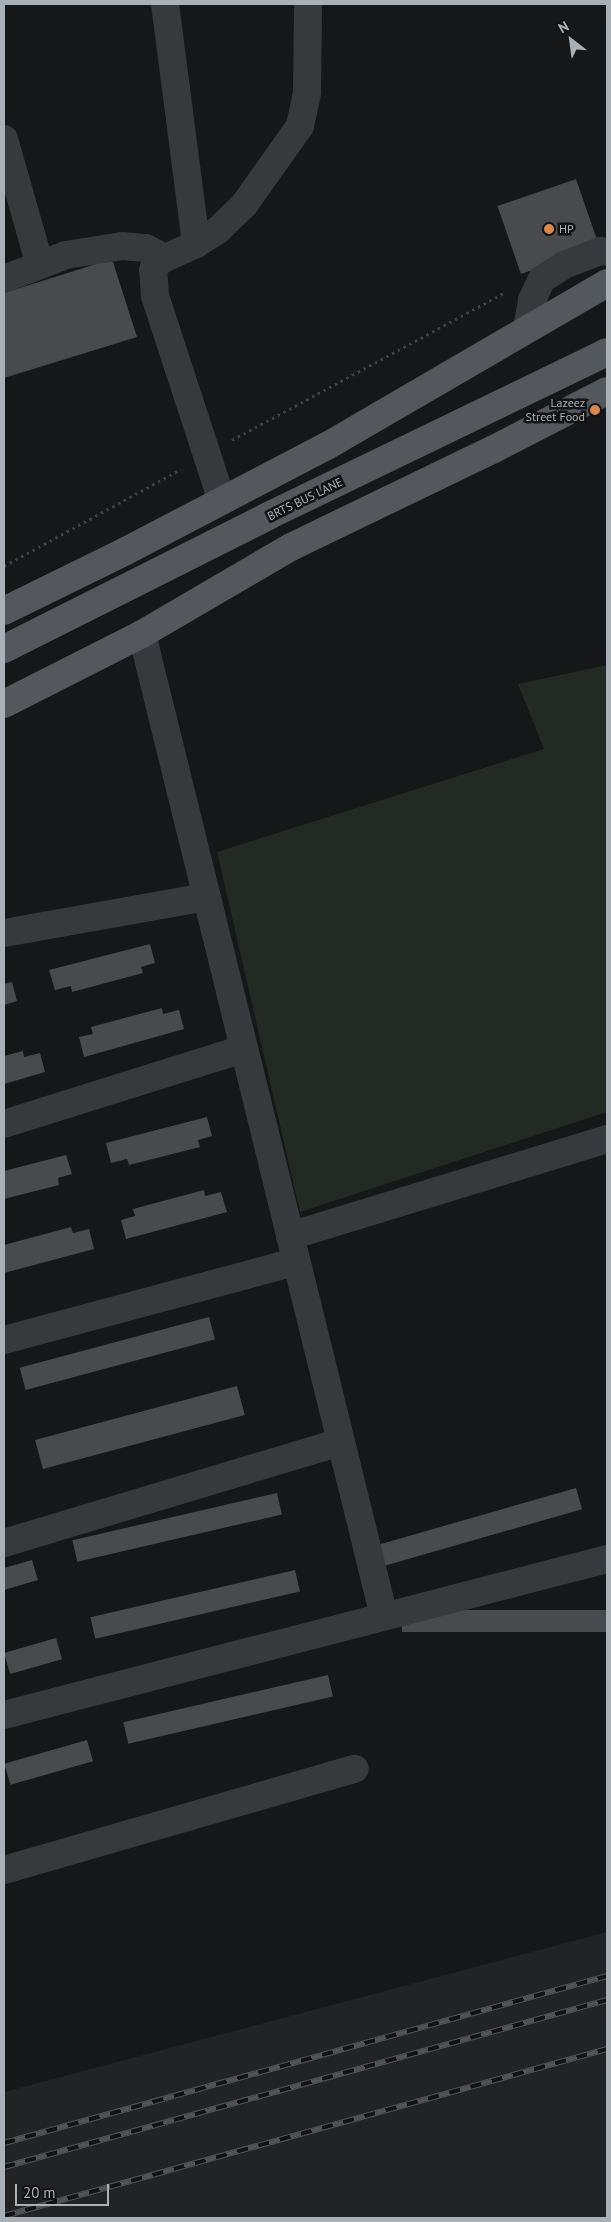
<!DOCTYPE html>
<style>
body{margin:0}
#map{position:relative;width:611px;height:2222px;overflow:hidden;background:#161718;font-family:"PT Sans",sans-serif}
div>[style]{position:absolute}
.built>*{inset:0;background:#222325}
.green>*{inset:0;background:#232a23}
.building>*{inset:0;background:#484a4d;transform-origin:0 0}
.path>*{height:3px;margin-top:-1.5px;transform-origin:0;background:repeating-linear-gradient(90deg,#3e4143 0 2.5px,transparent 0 6.5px)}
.minor>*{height:28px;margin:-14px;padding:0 14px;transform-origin:14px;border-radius:14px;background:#38393c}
.major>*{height:28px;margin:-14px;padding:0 14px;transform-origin:14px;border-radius:14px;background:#54575b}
.rail>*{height:5.5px;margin-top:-2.75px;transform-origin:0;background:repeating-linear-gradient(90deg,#111213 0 11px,#515457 0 22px);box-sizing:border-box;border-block:1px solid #515457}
.dots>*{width:14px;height:14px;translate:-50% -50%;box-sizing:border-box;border:2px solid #111213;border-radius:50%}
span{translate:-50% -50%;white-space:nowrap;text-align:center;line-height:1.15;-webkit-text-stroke:5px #111213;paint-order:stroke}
.poi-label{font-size:12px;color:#aab1b6}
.left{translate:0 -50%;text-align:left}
.right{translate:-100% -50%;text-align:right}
.street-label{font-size:12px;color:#aab1b6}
.frame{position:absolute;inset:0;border:5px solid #aab1b6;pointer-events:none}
.north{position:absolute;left:546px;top:15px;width:50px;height:50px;-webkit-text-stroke:4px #111213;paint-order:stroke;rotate:330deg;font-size:14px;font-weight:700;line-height:20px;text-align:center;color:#aab1b6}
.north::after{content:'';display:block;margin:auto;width:18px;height:22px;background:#aab1b6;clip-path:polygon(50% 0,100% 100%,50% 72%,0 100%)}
.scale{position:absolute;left:15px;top:2184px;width:94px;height:22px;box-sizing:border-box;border:2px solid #aab1b6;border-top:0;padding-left:6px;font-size:15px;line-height:18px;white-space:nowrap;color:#aab1b6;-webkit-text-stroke:4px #111213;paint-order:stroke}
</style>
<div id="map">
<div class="built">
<i style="clip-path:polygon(607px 1932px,607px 2218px,4px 2218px,4px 2092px)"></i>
</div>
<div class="green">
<i style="clip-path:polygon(607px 665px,607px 1112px,300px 1212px,217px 852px,544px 749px,518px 684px)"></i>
</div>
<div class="building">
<i style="left:576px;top:179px;width:72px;height:83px;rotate:71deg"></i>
<i style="clip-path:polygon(112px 259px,137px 337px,4px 378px,4px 293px)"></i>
<i style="clip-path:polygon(150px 944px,155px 963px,141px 967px,143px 973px,72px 992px,71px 986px,55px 990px,49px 970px)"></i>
<i style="clip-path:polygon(12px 982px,17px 1001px,4px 1005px,4px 984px)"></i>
<i style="clip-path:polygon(162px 1008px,163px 1014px,179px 1010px,184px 1029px,84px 1057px,79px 1037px,93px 1034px,91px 1027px)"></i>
<i style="clip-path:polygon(23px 1051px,24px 1057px,40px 1053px,45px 1072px,4px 1084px,4px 1056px)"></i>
<i style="clip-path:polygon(207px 1117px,212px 1136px,198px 1140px,200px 1147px,129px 1165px,127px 1159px,111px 1163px,106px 1143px)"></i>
<i style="clip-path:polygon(66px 1155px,72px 1174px,58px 1178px,59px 1185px,4px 1199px,4px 1171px)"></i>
<i style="clip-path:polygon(204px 1190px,205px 1196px,221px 1192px,227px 1212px,126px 1239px,121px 1220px,135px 1216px,133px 1209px)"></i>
<i style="clip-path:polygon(71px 1227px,73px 1233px,89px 1229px,94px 1249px,4px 1273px,4px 1245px)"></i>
<i style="left:209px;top:1317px;width:23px;height:196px;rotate:75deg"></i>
<i style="left:237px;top:1386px;width:30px;height:209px;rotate:75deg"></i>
<i style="left:576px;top:1488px;width:22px;height:210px;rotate:74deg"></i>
<i style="left:277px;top:1493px;width:22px;height:210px;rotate:77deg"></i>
<i style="clip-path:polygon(32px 1560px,38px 1580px,4px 1590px,4px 1568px)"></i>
<i style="left:295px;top:1570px;width:22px;height:210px;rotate:77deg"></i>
<i style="left:607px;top:1610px;width:22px;height:205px;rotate:90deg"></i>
<i style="left:56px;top:1638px;width:22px;height:54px;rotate:74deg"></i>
<i style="left:328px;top:1675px;width:22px;height:210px;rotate:77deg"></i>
<i style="left:87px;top:1740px;width:22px;height:86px;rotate:74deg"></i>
</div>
<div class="path">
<i style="left:232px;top:440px;width:309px;rotate:-28.4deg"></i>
<i style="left:4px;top:566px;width:202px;rotate:-28.7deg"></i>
</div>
<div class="minor">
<i style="left:165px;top:4px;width:242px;rotate:82.6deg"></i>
<i style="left:4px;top:139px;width:131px;rotate:74.1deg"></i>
<i style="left:4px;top:279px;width:66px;rotate:-21.2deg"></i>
<i style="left:66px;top:255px;width:57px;rotate:-9.1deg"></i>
<i style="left:122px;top:246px;width:24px;rotate:5deg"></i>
<i style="left:146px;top:248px;width:21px;rotate:28deg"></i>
<i style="left:527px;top:329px;width:29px;rotate:-80deg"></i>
<i style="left:532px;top:300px;width:23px;rotate:-65deg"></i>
<i style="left:542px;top:279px;width:26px;rotate:-32deg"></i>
<i style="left:564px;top:265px;width:39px;rotate:-21deg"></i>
<i style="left:600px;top:251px;width:7px;rotate:8deg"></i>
<i style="left:222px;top:501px;width:216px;rotate:-108.1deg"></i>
<i style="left:155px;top:296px;width:26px;rotate:-94deg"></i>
<i style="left:153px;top:270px;width:7px;rotate:-63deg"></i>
<i style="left:156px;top:264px;width:11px;rotate:-34deg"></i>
<i style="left:165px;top:258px;width:34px;rotate:-24deg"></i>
<i style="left:196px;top:244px;width:26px;rotate:-32deg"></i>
<i style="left:218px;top:230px;width:36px;rotate:-44deg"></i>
<i style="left:244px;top:205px;width:97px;rotate:-54.7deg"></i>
<i style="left:300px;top:126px;width:35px;rotate:-78deg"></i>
<i style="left:307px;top:92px;width:88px;rotate:-89.3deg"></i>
<i style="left:142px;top:634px;width:1011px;rotate:76.16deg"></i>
<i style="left:4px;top:933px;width:206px;rotate:-10.1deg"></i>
<i style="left:4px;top:1124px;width:251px;rotate:-17.4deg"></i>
<i style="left:290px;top:1236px;width:332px;rotate:-17deg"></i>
<i style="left:4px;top:1340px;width:302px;rotate:-15deg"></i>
<i style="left:4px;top:1543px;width:352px;rotate:-16.7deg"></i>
<i style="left:4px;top:1715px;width:623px;rotate:-14.5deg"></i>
<i style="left:4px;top:1870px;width:365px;rotate:-16.1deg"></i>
</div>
<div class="major">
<i style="left:4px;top:611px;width:134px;rotate:-26.2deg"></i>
<i style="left:124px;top:552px;width:229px;rotate:-27.6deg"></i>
<i style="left:327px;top:446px;width:324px;rotate:-30.2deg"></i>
<i style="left:4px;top:649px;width:296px;rotate:-26.7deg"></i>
<i style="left:268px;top:516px;width:377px;rotate:-25.8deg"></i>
<i style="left:4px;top:704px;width:155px;rotate:-26.9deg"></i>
<i style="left:142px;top:634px;width:173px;rotate:-30.3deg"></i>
<i style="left:291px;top:547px;width:225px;rotate:-25.8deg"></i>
<i style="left:494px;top:449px;width:127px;rotate:-27.2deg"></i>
</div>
<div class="rail">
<i style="left:4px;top:2143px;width:626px;rotate:-15.48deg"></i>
<i style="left:4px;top:2167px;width:626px;rotate:-15.48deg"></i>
<i style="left:4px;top:2216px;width:626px;rotate:-15.48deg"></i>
</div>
<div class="dots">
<i style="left:549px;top:229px;background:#db884b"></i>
<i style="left:595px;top:410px;background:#db884b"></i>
</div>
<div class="poi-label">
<span class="left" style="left:559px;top:229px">HP</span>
<span class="right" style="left:585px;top:410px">Lazeez<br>Street Food</span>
</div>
<div class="street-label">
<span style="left:305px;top:499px;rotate:-26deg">BRTS BUS LANE</span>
</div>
<div class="frame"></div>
<div class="north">N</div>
<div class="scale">20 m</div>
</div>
